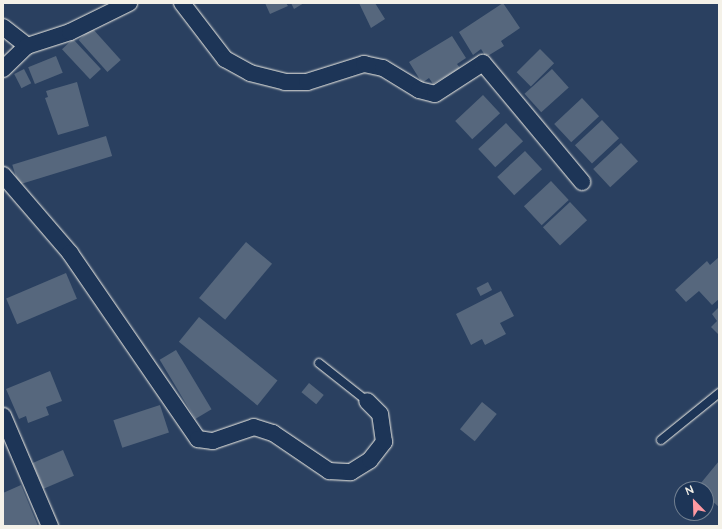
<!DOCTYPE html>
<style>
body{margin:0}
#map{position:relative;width:722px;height:529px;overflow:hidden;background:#2a4060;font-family:"Architects Daughter",sans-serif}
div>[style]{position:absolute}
.building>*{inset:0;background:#56677d;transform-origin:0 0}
.roads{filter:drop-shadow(0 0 1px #f4f1e8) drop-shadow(0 0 1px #f4f1e8)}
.service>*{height:8px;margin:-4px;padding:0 4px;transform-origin:4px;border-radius:4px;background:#1d3557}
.minor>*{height:16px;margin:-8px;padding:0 8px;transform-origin:8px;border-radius:8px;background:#1d3557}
span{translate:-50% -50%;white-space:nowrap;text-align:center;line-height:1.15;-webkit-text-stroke:4px #1d3557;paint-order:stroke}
.frame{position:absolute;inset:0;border:4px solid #f4f1e8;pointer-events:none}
.north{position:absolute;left:674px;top:481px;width:40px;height:40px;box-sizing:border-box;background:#1d3557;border:1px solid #738091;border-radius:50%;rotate:337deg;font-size:11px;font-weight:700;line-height:16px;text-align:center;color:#f4f1e8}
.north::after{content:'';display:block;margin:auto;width:14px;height:18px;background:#ff9aa2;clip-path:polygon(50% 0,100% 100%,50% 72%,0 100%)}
</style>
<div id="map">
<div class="building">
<i style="clip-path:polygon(265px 3px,286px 3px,288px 6px,270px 14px)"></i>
<i style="clip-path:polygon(291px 3px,304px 3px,294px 9px)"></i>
<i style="clip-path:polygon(359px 3px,375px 3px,385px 19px,371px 28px)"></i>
<i style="clip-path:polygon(503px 3px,520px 28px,501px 41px,504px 46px,486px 57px,481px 49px,473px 55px,459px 32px)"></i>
<i style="left:92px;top:28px;width:43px;height:18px;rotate:48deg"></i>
<i style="clip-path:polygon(452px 36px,466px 58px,457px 64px,460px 68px,433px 84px,429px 78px,422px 83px,409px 62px)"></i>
<i style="left:73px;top:39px;width:41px;height:15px;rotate:47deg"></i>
<i style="left:540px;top:49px;width:20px;height:33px;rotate:45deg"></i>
<i style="left:56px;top:56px;width:18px;height:30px;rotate:68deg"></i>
<i style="left:24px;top:69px;width:16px;height:11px;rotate:63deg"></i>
<i style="left:552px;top:69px;width:25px;height:37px;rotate:48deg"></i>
<i style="clip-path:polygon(77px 82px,89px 126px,58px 135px,45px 98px,48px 97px,46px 91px)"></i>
<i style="left:483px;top:95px;width:25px;height:38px;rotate:47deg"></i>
<i style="left:582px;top:98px;width:25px;height:38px;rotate:47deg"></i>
<i style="left:602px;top:120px;width:25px;height:37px;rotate:47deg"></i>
<i style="left:506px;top:123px;width:25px;height:38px;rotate:47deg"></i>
<i style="left:106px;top:136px;width:21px;height:98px;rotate:73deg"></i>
<i style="left:621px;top:143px;width:25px;height:38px;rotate:47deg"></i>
<i style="left:525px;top:151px;width:25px;height:38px;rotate:47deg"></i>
<i style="left:551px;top:181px;width:26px;height:37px;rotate:47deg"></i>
<i style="left:570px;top:202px;width:25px;height:37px;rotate:47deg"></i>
<i style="left:246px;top:242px;width:34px;height:73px;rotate:40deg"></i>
<i style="clip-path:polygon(719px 257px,719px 299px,712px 305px,699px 291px,686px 302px,675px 290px,707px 261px,710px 265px)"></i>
<i style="left:66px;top:273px;width:28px;height:65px;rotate:67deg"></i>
<i style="left:488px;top:282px;width:9px;height:13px;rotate:63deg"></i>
<i style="clip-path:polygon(501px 291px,514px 316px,500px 323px,506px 334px,485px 345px,482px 339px,471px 345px,456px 314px)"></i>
<i style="clip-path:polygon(719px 307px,719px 335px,711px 327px,717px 321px,712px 314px)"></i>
<i style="left:199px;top:317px;width:101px;height:32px;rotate:39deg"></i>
<i style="left:176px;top:350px;width:69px;height:19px;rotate:59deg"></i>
<i style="clip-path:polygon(50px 371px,62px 401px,46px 407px,49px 415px,28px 423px,26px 416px,19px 419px,6px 389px)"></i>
<i style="left:309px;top:383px;width:19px;height:12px;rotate:39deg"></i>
<i style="left:482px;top:402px;width:19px;height:35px;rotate:39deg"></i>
<i style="left:160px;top:405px;width:29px;height:49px;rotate:72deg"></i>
<i style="left:63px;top:450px;width:28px;height:33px;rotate:67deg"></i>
<i style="clip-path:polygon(719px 461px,719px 507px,706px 496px,706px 489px,696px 489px)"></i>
<i style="clip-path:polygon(21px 485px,38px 526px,3px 526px,3px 493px)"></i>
</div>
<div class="roads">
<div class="service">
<i style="left:319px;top:363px;width:61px;rotate:38.4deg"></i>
<i style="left:661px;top:440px;width:75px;rotate:-39deg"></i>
</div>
<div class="minor">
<i style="left:182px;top:3px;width:71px;rotate:52.5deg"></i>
<i style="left:225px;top:59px;width:29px;rotate:29deg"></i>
<i style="left:250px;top:73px;width:36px;rotate:14deg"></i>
<i style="left:285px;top:82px;width:22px"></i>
<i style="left:307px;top:82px;width:60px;rotate:-17.5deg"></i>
<i style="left:364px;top:64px;width:19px;rotate:12deg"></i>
<i style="left:383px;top:68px;width:42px;rotate:31.4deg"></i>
<i style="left:419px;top:90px;width:16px;rotate:14deg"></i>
<i style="left:435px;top:94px;width:57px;rotate:-32.9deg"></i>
<i style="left:483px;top:63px;width:155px;rotate:50.2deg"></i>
<i style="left:3px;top:27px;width:31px;rotate:38deg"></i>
<i style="left:3px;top:69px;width:33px;rotate:-44deg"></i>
<i style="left:27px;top:46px;width:45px;rotate:-18deg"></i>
<i style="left:70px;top:32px;width:66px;rotate:-26.2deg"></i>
<i style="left:3px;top:175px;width:103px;rotate:49.3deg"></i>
<i style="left:70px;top:253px;width:226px;rotate:55.5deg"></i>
<i style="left:198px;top:439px;width:15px;rotate:8deg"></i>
<i style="left:213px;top:441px;width:43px;rotate:-18.9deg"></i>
<i style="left:254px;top:427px;width:20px;rotate:18deg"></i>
<i style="left:273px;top:433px;width:68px;rotate:34.2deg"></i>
<i style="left:329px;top:471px;width:22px;rotate:3deg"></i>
<i style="left:351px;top:472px;width:22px;rotate:-32deg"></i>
<i style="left:370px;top:460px;width:23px;rotate:-52deg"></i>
<i style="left:384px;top:442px;width:28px;rotate:-98deg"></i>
<i style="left:380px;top:414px;width:18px;rotate:-135deg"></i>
<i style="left:3px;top:416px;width:120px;rotate:66.9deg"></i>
</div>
</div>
<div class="frame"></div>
<div class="north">N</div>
</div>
